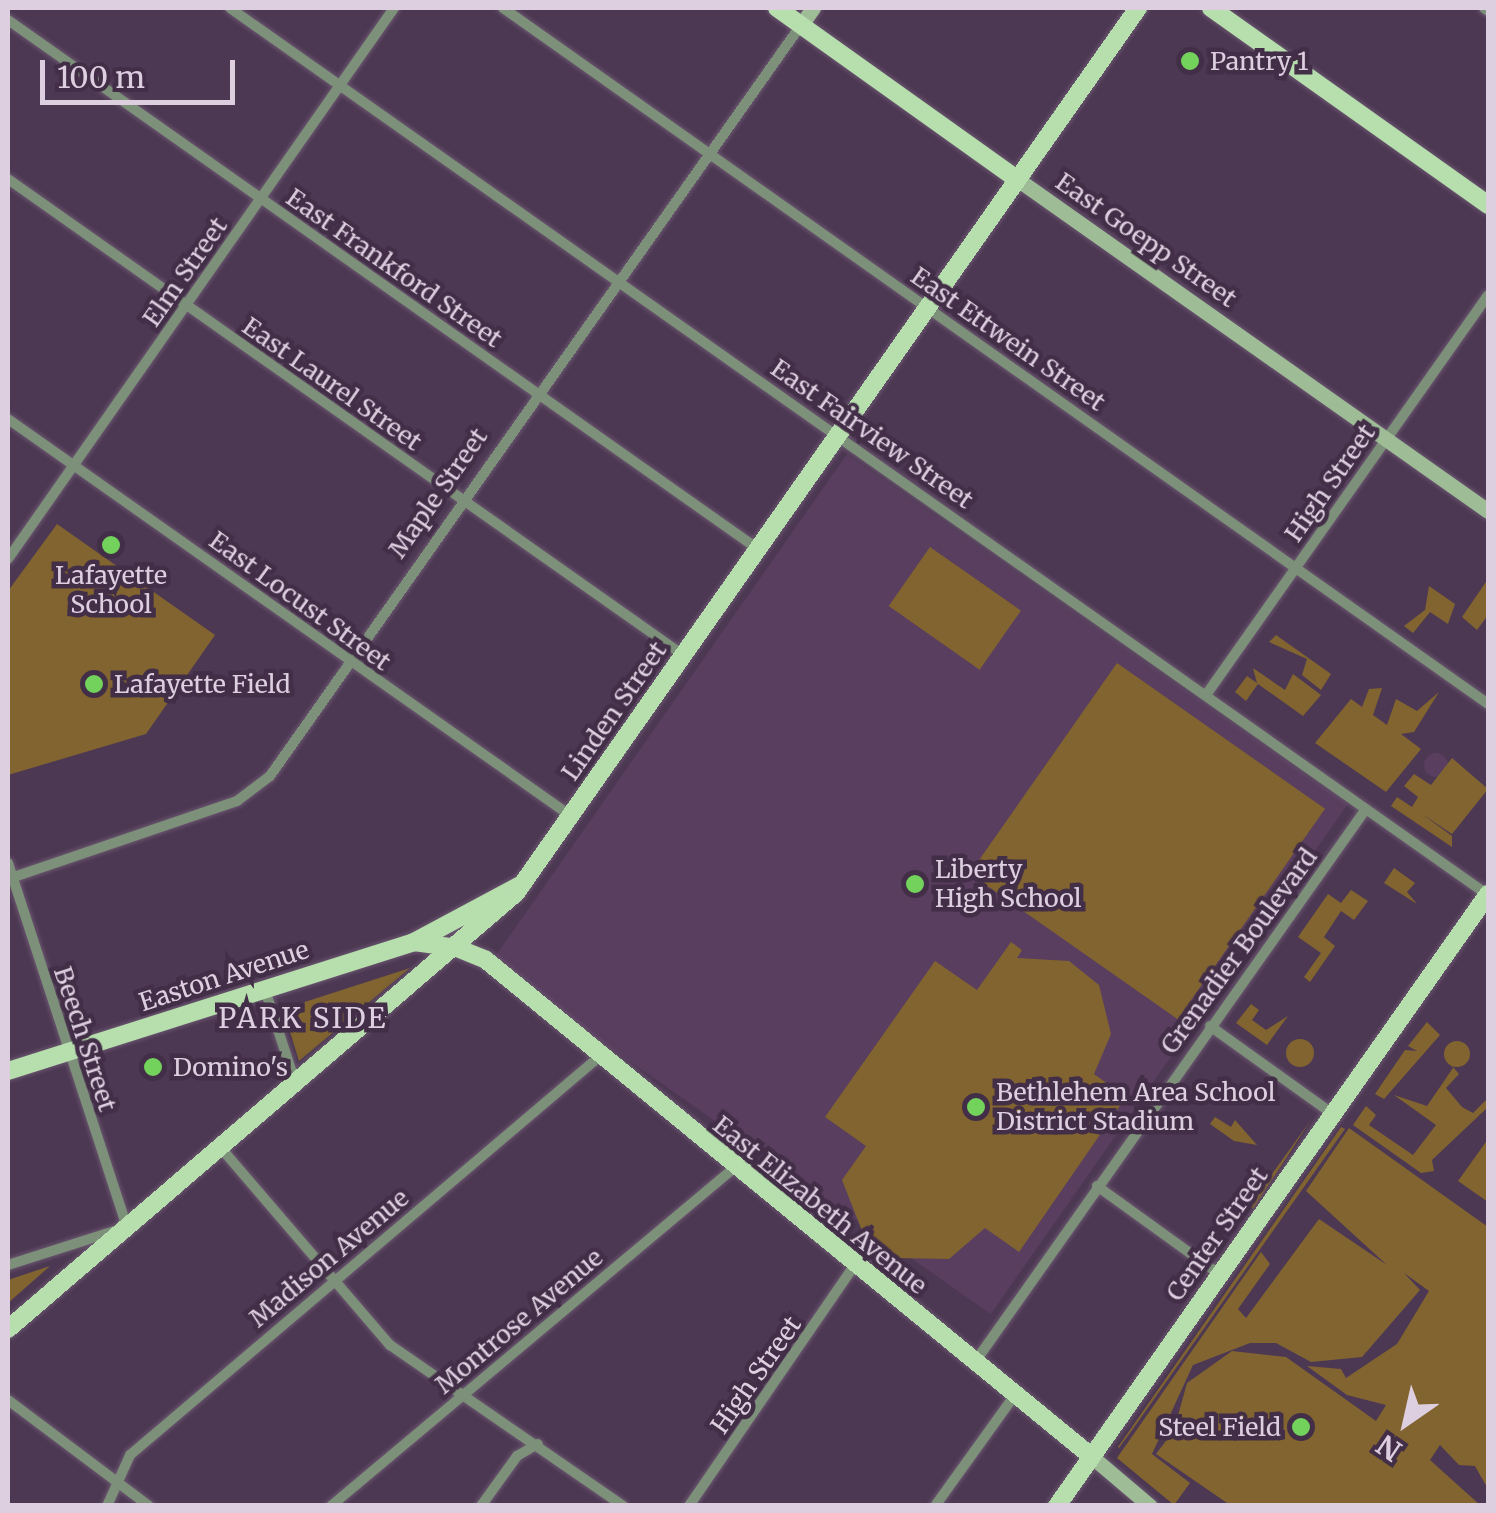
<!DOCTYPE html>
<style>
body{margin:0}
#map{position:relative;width:1496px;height:1513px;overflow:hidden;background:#4d3853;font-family:Merriweather,serif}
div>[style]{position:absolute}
.built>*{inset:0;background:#593e5f;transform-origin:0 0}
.round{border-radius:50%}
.green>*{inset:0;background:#81642f;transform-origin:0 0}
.roads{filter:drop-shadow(0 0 2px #6a566f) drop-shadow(0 0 2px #6a566f)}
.street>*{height:10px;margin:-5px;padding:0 5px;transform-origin:5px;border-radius:5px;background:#7d9079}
.secondary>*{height:15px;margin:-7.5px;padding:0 7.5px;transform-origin:7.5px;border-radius:7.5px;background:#9ebd97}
.primary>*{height:18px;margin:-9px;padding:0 9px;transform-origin:9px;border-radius:9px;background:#b7dfae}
.dots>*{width:28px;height:28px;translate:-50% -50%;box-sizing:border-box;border:5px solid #432e48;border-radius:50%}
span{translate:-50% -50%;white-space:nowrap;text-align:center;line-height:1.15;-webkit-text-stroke:9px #432e48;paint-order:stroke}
.poi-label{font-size:25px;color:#ddcfe0}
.left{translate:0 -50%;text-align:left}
.right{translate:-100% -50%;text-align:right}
.street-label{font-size:25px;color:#ddcfe0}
.neighbourhood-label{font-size:28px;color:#ddcfe0;letter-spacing:2.5px}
.frame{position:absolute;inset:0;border:10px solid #ddcfe0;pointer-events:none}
.north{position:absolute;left:1356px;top:1373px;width:100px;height:100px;-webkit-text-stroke:8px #432e48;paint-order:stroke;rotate:214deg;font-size:28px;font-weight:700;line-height:40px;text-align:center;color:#ddcfe0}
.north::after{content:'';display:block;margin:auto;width:35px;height:45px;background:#ddcfe0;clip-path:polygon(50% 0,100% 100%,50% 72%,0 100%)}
.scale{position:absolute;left:40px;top:60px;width:195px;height:45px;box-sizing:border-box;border:5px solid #ddcfe0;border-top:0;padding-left:12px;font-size:30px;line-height:35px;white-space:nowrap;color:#ddcfe0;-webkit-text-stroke:8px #432e48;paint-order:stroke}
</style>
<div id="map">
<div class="built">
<i style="left:847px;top:454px;width:611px;height:622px;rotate:35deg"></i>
<i class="round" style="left:1424px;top:753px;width:24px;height:24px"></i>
</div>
<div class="green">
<i style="clip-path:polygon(57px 524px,215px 635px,146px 734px,8px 775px,8px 591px)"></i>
<i style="left:930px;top:547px;width:111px;height:72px;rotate:35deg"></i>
<i style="clip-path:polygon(1488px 579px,1488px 615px,1477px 630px,1462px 617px)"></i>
<i style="clip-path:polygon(1429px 586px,1455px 604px,1448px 624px,1430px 612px,1413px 633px,1404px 626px,1425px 610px)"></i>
<i style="clip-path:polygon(1276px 635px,1331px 674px,1321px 690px,1302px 675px,1307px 659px,1269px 642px)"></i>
<i style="left:1117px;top:663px;width:254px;height:257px;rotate:35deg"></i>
<i style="clip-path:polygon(1253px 668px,1285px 690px,1293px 674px,1321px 695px,1303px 716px,1258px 684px,1246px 701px,1235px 692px,1247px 676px,1257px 683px)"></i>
<i style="clip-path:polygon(1382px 688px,1373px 715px,1387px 725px,1396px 699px,1417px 711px,1439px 692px,1414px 732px,1401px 734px,1421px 749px,1386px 792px,1315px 743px,1351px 699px,1362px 707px,1369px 689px)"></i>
<i style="clip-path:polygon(1452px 758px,1488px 789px,1452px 834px,1422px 814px,1452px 836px,1452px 847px,1391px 806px,1397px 797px,1412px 807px,1418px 797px,1404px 786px,1414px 774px,1431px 785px)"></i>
<i style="clip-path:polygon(1394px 868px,1415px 883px,1407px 892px,1417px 904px,1384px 883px)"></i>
<i style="clip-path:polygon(1351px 890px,1368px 901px,1354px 920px,1341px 911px,1324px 937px,1335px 946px,1310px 982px,1304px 977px,1321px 953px,1298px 937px,1328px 894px,1341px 903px)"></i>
<i style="clip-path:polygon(1011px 942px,1022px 950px,1017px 958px,1069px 961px,1099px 985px,1111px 1034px,1094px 1074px,1126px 1097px,1019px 1252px,985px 1228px,949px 1259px,891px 1258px,864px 1236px,842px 1180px,866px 1146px,825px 1117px,935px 961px,977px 990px)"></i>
<i style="clip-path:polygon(410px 968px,299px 1061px,283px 1009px)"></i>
<i style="clip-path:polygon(1251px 1004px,1259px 1010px,1252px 1020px,1266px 1030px,1288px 1016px,1267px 1045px,1236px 1023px)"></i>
<i style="clip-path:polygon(1427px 1022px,1440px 1035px,1384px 1099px,1375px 1094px,1405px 1050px,1417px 1051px,1408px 1046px)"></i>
<i class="round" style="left:1286px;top:1039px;width:28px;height:28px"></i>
<i class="round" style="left:1444px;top:1041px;width:26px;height:26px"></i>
<i style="clip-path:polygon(1447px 1060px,1459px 1074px,1446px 1088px,1462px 1107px,1473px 1113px,1488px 1098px,1488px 1107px,1432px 1160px,1434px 1171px,1421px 1173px,1353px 1125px,1366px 1106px,1376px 1115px,1369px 1125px,1413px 1155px,1436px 1125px,1394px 1095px,1427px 1106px,1453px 1068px)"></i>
<i style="clip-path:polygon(1215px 1117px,1231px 1127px,1235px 1120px,1257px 1145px,1234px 1141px,1210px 1124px)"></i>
<i style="clip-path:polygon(1311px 1120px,1253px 1209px,1249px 1206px)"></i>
<i style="clip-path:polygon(1341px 1127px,1345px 1129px,1135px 1426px,1119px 1448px,1118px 1447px)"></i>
<i style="clip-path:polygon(1349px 1128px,1488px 1227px,1488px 1489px,1475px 1466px,1459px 1465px,1440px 1445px,1430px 1460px,1480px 1505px,1230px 1505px,1156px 1454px,1174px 1430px,1187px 1383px,1232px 1351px,1286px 1357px,1376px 1421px,1386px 1405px,1347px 1395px,1307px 1366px,1341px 1369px,1346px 1378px,1397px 1344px,1429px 1291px,1404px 1273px,1420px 1290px,1362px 1357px,1311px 1362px,1276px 1343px,1250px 1343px,1193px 1365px,1152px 1454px,1190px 1483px,1174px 1505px,1117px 1458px,1261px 1252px,1270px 1264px,1238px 1309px,1246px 1318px,1319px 1219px,1387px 1265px,1306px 1191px)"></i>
<i style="clip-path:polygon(1488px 1139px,1488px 1202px,1458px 1181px)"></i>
<i style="clip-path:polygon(50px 1266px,8px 1303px,8px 1280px)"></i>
</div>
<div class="roads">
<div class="street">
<i style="left:230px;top:8px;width:1539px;rotate:35.19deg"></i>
<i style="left:503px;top:8px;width:1206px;rotate:35.24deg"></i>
<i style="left:1484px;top:8px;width:5px;rotate:37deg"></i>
<i style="left:8px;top:20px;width:918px;rotate:35.2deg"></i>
<i style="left:8px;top:179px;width:826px;rotate:35.19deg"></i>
<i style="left:8px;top:419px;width:689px;rotate:35.19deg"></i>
<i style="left:8px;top:559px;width:673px;rotate:-54.99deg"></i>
<i style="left:1206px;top:695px;width:489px;rotate:-54.8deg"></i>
<i style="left:8px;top:863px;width:383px;rotate:71.9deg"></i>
<i style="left:127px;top:1227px;width:125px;rotate:162.3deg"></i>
<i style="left:8px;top:879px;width:242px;rotate:-18.8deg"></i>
<i style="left:237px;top:801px;width:41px;rotate:-37.1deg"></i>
<i style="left:270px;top:776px;width:920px;rotate:-54.74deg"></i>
<i style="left:265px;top:990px;width:100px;rotate:71.9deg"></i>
<i style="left:1210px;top:1026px;width:151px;rotate:35.6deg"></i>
<i style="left:221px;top:1148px;width:260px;rotate:49.4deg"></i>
<i style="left:390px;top:1345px;width:283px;rotate:34.6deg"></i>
<i style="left:1097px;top:1186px;width:150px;rotate:35.8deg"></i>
<i style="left:975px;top:1362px;width:677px;rotate:-54.74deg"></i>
<i style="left:8px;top:1400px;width:176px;rotate:36.9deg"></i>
<i style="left:107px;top:1506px;width:56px;rotate:-65.7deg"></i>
<i style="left:130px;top:1455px;width:615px;rotate:-40.32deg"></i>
<i style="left:331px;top:1506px;width:526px;rotate:-39.99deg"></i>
<i style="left:481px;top:1506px;width:62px;rotate:-54.2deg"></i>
<i style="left:517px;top:1456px;width:24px;rotate:-30deg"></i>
<i style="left:689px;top:1506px;width:291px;rotate:-55.5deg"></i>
<i style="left:935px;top:1506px;width:135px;rotate:-54.3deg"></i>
</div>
<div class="secondary">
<i style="left:801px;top:25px;width:21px;rotate:-55deg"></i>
<i style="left:1017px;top:179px;width:576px;rotate:35.18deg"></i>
<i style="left:1091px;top:1456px;width:77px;rotate:40.3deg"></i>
</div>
<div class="primary">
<i style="left:777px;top:8px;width:295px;rotate:35.5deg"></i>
<i style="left:1211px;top:8px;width:340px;rotate:35.4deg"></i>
<i style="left:414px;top:942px;width:123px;rotate:-28.2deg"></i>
<i style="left:8px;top:1071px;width:426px;rotate:-17.6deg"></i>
<i style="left:414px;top:942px;width:43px;rotate:7.9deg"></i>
<i style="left:457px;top:948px;width:31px;rotate:22deg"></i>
<i style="left:486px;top:960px;width:782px;rotate:39.35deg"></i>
<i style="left:8px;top:1329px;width:669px;rotate:-40.64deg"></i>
<i style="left:516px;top:893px;width:1082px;rotate:-54.9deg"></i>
<i style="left:1057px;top:1506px;width:749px;rotate:-54.84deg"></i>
</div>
</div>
<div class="dots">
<i style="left:1190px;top:61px;background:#73d25c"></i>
<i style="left:111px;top:545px;background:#73d25c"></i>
<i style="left:94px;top:684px;background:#73d25c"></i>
<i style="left:915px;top:884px;background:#73d25c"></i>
<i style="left:153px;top:1067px;background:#73d25c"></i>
<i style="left:976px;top:1107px;background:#73d25c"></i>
<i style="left:1301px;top:1427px;background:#73d25c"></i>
</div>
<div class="poi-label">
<span class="left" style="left:1210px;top:61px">Pantry 1</span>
<span style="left:111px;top:590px">Lafayette<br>School</span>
<span class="left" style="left:114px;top:684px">Lafayette Field</span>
<span class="left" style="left:935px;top:884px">Liberty<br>High School</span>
<span class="left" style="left:173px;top:1067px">Domino's</span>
<span class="left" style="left:996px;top:1107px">Bethlehem Area School<br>District Stadium</span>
<span class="right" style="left:1281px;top:1427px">Steel Field</span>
</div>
<div class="street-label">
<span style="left:1146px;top:240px;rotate:35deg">East Goepp Street</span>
<span style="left:394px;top:268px;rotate:35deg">East Frankford Street</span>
<span style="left:185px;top:272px;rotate:-55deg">Elm Street</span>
<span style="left:1008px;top:339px;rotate:35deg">East Ettwein Street</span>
<span style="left:332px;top:384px;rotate:35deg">East Laurel Street</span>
<span style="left:872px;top:434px;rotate:35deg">East Fairview Street</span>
<span style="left:1330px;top:483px;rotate:-55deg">High Street</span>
<span style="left:438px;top:493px;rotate:-55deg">Maple Street</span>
<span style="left:300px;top:601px;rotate:36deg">East Locust Street</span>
<span style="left:614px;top:711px;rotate:-55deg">Linden Street</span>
<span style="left:1239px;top:951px;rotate:-54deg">Grenadier Boulevard</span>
<span style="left:224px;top:976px;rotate:-18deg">Easton Avenue</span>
<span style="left:85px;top:1039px;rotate:72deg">Beech Street</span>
<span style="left:820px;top:1205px;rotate:39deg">East Elizabeth Avenue</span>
<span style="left:1217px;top:1234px;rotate:-55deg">Center Street</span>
<span style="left:329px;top:1258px;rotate:-40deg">Madison Avenue</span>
<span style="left:519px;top:1321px;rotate:-40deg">Montrose Avenue</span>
<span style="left:756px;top:1375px;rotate:-55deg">High Street</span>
</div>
<div class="neighbourhood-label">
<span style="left:303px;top:1018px">PARK SIDE</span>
</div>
<div class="frame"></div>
<div class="north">N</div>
<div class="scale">100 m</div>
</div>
